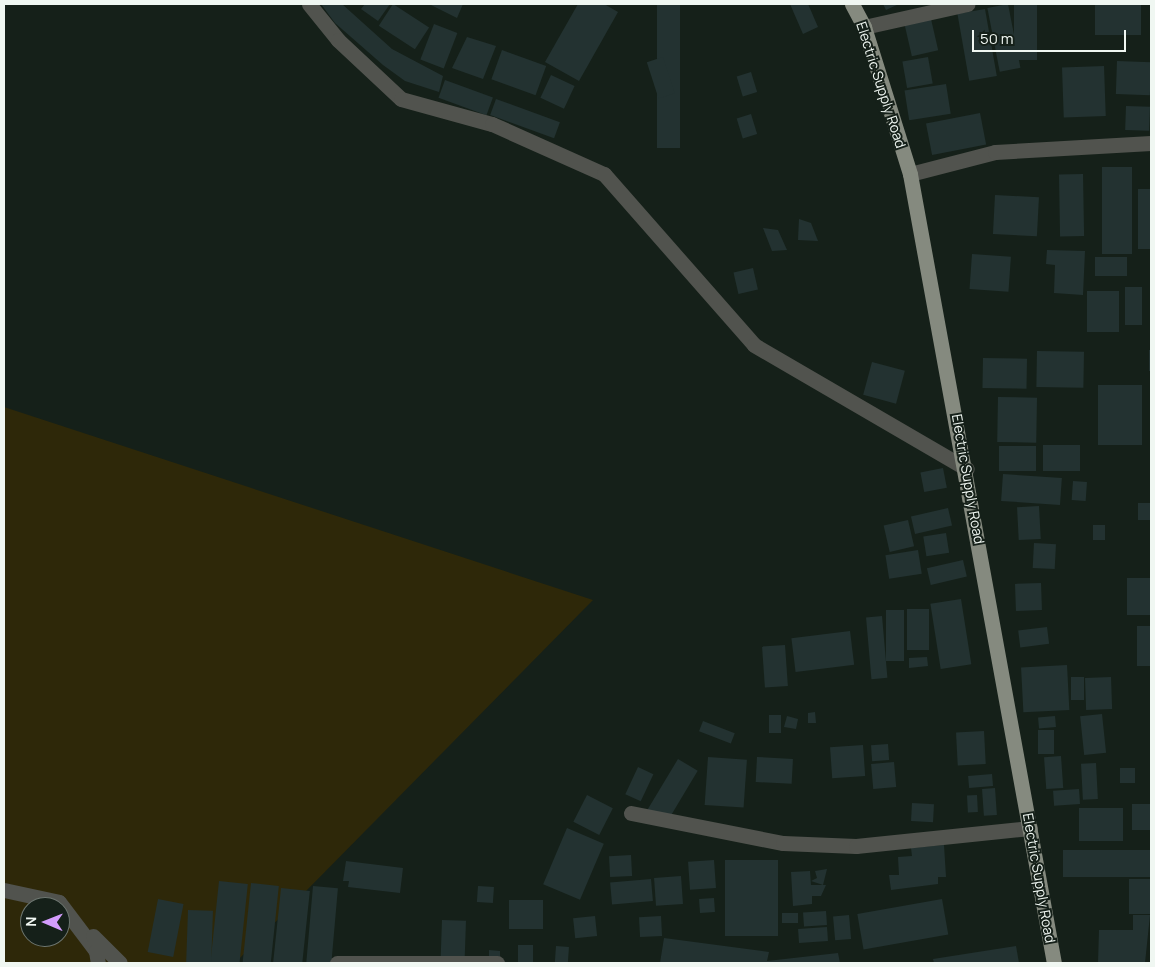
<!DOCTYPE html>
<style>
body{margin:0}
#map{position:relative;width:1155px;height:967px;overflow:hidden;background:#152019;font-family:Manrope,sans-serif}
div>[style]{position:absolute}
.green>*{inset:0;background:#2e2809}
.building>*{inset:0;background:#233231;transform-origin:0 0}
.minor>*{height:15px;margin:-7.5px;padding:0 7.5px;transform-origin:7.5px;border-radius:7.5px;background:#51534e}
.major>*{height:15px;margin:-7.5px;padding:0 7.5px;transform-origin:7.5px;border-radius:7.5px;background:#858a7f}
span{translate:-50% -50%;white-space:nowrap;text-align:center;line-height:1.15;-webkit-text-stroke:4px #152019;paint-order:stroke}
.street-label{font-size:14px;color:#f0f7f2}
.frame{position:absolute;inset:0;border:5px solid #f0f7f2;pointer-events:none}
.north{position:absolute;left:20px;top:897px;width:50px;height:50px;box-sizing:border-box;background:#152019;border:1px solid #6d7670;border-radius:50%;rotate:271deg;font-size:14px;font-weight:700;line-height:20px;text-align:center;color:#f0f7f2}
.north::after{content:'';display:block;margin:auto;width:18px;height:22px;background:#d39cfc;clip-path:polygon(50% 0,100% 100%,50% 72%,0 100%)}
.scale{position:absolute;left:972px;top:30px;width:154px;height:22px;box-sizing:border-box;border:2px solid #f0f7f2;border-top:0;padding-left:6px;font-size:15px;line-height:18px;white-space:nowrap;color:#f0f7f2;-webkit-text-stroke:4px #152019;paint-order:stroke}
</style>
<div id="map">
<div class="green">
<i style="clip-path:polygon(evenodd,4px 407px,593px 600px,235px 963px,4px 963px,4px 407px,30px 907px,60px 907px,60px 937px,30px 937px,30px 907px)"></i>
</div>
<div class="building">
<i style="clip-path:polygon(321px 4px,342px 4px,392px 49px,443px 76px,439px 92px,405px 81px,383px 65px,335px 23px)"></i>
<i style="clip-path:polygon(365px 4px,390px 4px,378px 21px,361px 9px)"></i>
<i style="left:393px;top:4px;width:43px;height:26px;rotate:33deg"></i>
<i style="clip-path:polygon(429px 4px,463px 4px,457px 18px)"></i>
<i style="clip-path:polygon(578px 4px,604px 4px,618px 12px,579px 81px,545px 62px)"></i>
<i style="left:657px;top:4px;width:23px;height:144px"></i>
<i style="clip-path:polygon(790px 4px,808px 4px,818px 27px,803px 34px)"></i>
<i style="clip-path:polygon(883px 4px,899px 4px,886px 10px)"></i>
<i style="left:1008px;top:4px;width:65px;height:21px;rotate:79deg"></i>
<i style="left:1014px;top:4px;width:23px;height:56px"></i>
<i style="left:1095px;top:4px;width:46px;height:31px"></i>
<i style="left:985px;top:9px;width:68px;height:28px;rotate:80deg"></i>
<i style="left:931px;top:19px;width:32px;height:27px;rotate:77deg"></i>
<i style="left:434px;top:24px;width:25px;height:38px;rotate:21deg"></i>
<i style="clip-path:polygon(467px 37px,496px 46px,483px 79px,452px 68px)"></i>
<i style="left:502px;top:50px;width:47px;height:31px;rotate:20deg"></i>
<i style="left:663px;top:57px;width:38px;height:17px;rotate:72deg"></i>
<i style="left:928px;top:57px;width:27px;height:26px;rotate:80deg"></i>
<i style="left:1117px;top:61px;width:34px;height:33px;rotate:2deg"></i>
<i style="left:1104px;top:66px;width:50px;height:42px;rotate:88deg"></i>
<i style="left:751px;top:72px;width:21px;height:15px;rotate:73deg"></i>
<i style="left:551px;top:75px;width:26px;height:25px;rotate:25deg"></i>
<i style="left:445px;top:80px;width:51px;height:19px;rotate:20deg"></i>
<i style="left:946px;top:84px;width:30px;height:42px;rotate:81deg"></i>
<i style="left:496px;top:99px;width:68px;height:17px;rotate:20deg"></i>
<i style="left:1126px;top:106px;width:24px;height:24px;rotate:2deg"></i>
<i style="left:980px;top:113px;width:32px;height:55px;rotate:79deg"></i>
<i style="left:751px;top:114px;width:21px;height:15px;rotate:73deg"></i>
<i style="left:1102px;top:167px;width:30px;height:87px"></i>
<i style="left:1083px;top:174px;width:62px;height:24px;rotate:89deg"></i>
<i style="left:1138px;top:189px;width:13px;height:60px"></i>
<i style="left:995px;top:195px;width:44px;height:39px;rotate:3deg"></i>
<i style="clip-path:polygon(799px 219px,811px 223px,818px 241px,798px 240px)"></i>
<i style="clip-path:polygon(763px 228px,778px 230px,787px 250px,772px 251px)"></i>
<i style="clip-path:polygon(1047px 250px,1085px 251px,1083px 295px,1054px 293px,1055px 265px,1046px 264px)"></i>
<i style="left:972px;top:254px;width:39px;height:35px;rotate:4deg"></i>
<i style="left:1095px;top:257px;width:32px;height:19px"></i>
<i style="left:753px;top:268px;width:22px;height:20px;rotate:77deg"></i>
<i style="left:1125px;top:287px;width:17px;height:38px"></i>
<i style="left:1087px;top:291px;width:32px;height:41px"></i>
<i style="left:1149px;top:350px;width:2px;height:21px"></i>
<i style="left:1037px;top:351px;width:47px;height:36px;rotate:1deg"></i>
<i style="left:983px;top:358px;width:44px;height:30px;rotate:1deg"></i>
<i style="left:872px;top:362px;width:34px;height:34px;rotate:15deg"></i>
<i style="left:1098px;top:385px;width:44px;height:60px"></i>
<i style="left:998px;top:397px;width:39px;height:45px;rotate:1deg"></i>
<i style="left:1043px;top:445px;width:37px;height:26px"></i>
<i style="left:999px;top:446px;width:37px;height:25px"></i>
<i style="left:943px;top:468px;width:20px;height:23px;rotate:79deg"></i>
<i style="left:1003px;top:474px;width:59px;height:27px;rotate:4deg"></i>
<i style="left:1073px;top:481px;width:14px;height:19px;rotate:4deg"></i>
<i style="left:1138px;top:503px;width:13px;height:17px"></i>
<i style="left:1039px;top:506px;width:33px;height:22px;rotate:87deg"></i>
<i style="left:948px;top:508px;width:18px;height:38px;rotate:77deg"></i>
<i style="left:908px;top:520px;width:27px;height:25px;rotate:77deg"></i>
<i style="left:1093px;top:525px;width:12px;height:15px"></i>
<i style="left:946px;top:533px;width:20px;height:23px;rotate:81deg"></i>
<i style="left:1034px;top:543px;width:22px;height:25px;rotate:3deg"></i>
<i style="left:918px;top:550px;width:24px;height:33px;rotate:81deg"></i>
<i style="left:963px;top:560px;width:17px;height:37px;rotate:77deg"></i>
<i style="left:1151px;top:578px;width:37px;height:24px;rotate:90deg"></i>
<i style="left:1041px;top:583px;width:27px;height:26px;rotate:88deg"></i>
<i style="left:961px;top:599px;width:66px;height:31px;rotate:81deg"></i>
<i style="left:907px;top:609px;width:22px;height:41px"></i>
<i style="left:886px;top:610px;width:18px;height:51px"></i>
<i style="left:882px;top:616px;width:62px;height:16px;rotate:85deg"></i>
<i style="left:1137px;top:626px;width:14px;height:40px"></i>
<i style="left:1047px;top:627px;width:17px;height:29px;rotate:83deg"></i>
<i style="left:850px;top:631px;width:34px;height:59px;rotate:83deg"></i>
<i style="left:785px;top:645px;width:41px;height:23px;rotate:86deg"></i>
<i style="clip-path:polygon(927px 657px,928px 666px,909px 668px,909px 658px)"></i>
<i style="left:1067px;top:665px;width:45px;height:46px;rotate:87deg"></i>
<i style="left:1071px;top:677px;width:13px;height:23px"></i>
<i style="left:1111px;top:677px;width:32px;height:26px;rotate:88deg"></i>
<i style="clip-path:polygon(815px 712px,816px 723px,808px 723px,808px 713px)"></i>
<i style="left:1102px;top:714px;width:39px;height:22px;rotate:84deg"></i>
<i style="left:769px;top:715px;width:12px;height:18px"></i>
<i style="clip-path:polygon(787px 716px,798px 719px,796px 729px,784px 727px)"></i>
<i style="left:1055px;top:716px;width:11px;height:17px;rotate:85deg"></i>
<i style="left:703px;top:721px;width:34px;height:11px;rotate:21deg"></i>
<i style="left:1038px;top:730px;width:16px;height:24px"></i>
<i style="left:984px;top:731px;width:33px;height:28px;rotate:87deg"></i>
<i style="left:888px;top:744px;width:16px;height:17px;rotate:86deg"></i>
<i style="left:863px;top:745px;width:31px;height:33px;rotate:86deg"></i>
<i style="left:1061px;top:756px;width:32px;height:17px;rotate:86deg"></i>
<i style="left:708px;top:757px;width:39px;height:48px;rotate:4deg"></i>
<i style="left:757px;top:757px;width:36px;height:25px;rotate:3deg"></i>
<i style="left:678px;top:759px;width:23px;height:59px;rotate:31deg"></i>
<i style="left:894px;top:762px;width:25px;height:23px;rotate:85deg"></i>
<i style="left:1096px;top:763px;width:36px;height:15px;rotate:87deg"></i>
<i style="left:638px;top:767px;width:17px;height:30px;rotate:25deg"></i>
<i style="left:1120px;top:768px;width:15px;height:15px"></i>
<i style="left:992px;top:774px;width:12px;height:24px;rotate:85deg"></i>
<i style="left:995px;top:788px;width:27px;height:13px;rotate:86deg"></i>
<i style="left:1079px;top:789px;width:15px;height:26px;rotate:86deg"></i>
<i style="left:587px;top:795px;width:29px;height:30px;rotate:27deg"></i>
<i style="left:977px;top:795px;width:17px;height:10px;rotate:87deg"></i>
<i style="left:912px;top:803px;width:22px;height:18px;rotate:3deg"></i>
<i style="left:1151px;top:804px;width:26px;height:19px;rotate:90deg"></i>
<i style="left:1123px;top:808px;width:33px;height:44px;rotate:90deg"></i>
<i style="left:567px;top:828px;width:40px;height:61px;rotate:23deg"></i>
<i style="clip-path:polygon(944px 845px,946px 877px,938px 877px,938px 884px,891px 890px,889px 875px,899px 875px,898px 857px,912px 856px,911px 848px)"></i>
<i style="left:1063px;top:850px;width:88px;height:27px"></i>
<i style="left:631px;top:855px;width:21px;height:22px;rotate:87deg"></i>
<i style="left:714px;top:860px;width:28px;height:26px;rotate:86deg"></i>
<i style="left:725px;top:860px;width:53px;height:76px"></i>
<i style="clip-path:polygon(346px 861px,403px 868px,400px 893px,348px 887px,349px 881px,343px 881px)"></i>
<i style="clip-path:polygon(827px 869px,823px 885px,811px 881px,817px 878px,815px 871px)"></i>
<i style="clip-path:polygon(810px 871px,811px 885px,826px 885px,821px 896px,812px 896px,812px 904px,793px 906px,791px 872px)"></i>
<i style="left:681px;top:876px;width:28px;height:27px;rotate:86deg"></i>
<i style="left:651px;top:879px;width:22px;height:41px;rotate:85deg"></i>
<i style="left:1129px;top:879px;width:22px;height:35px"></i>
<i style="left:219px;top:881px;width:29px;height:82px;rotate:6deg"></i>
<i style="left:251px;top:883px;width:28px;height:80px;rotate:6deg"></i>
<i style="left:313px;top:886px;width:25px;height:77px;rotate:5deg"></i>
<i style="left:478px;top:886px;width:16px;height:16px;rotate:4deg"></i>
<i style="left:281px;top:888px;width:29px;height:75px;rotate:6deg"></i>
<i style="left:714px;top:898px;width:14px;height:15px;rotate:86deg"></i>
<i style="left:158px;top:899px;width:26px;height:54px;rotate:11deg"></i>
<i style="left:942px;top:899px;width:36px;height:86px;rotate:80deg"></i>
<i style="left:509px;top:900px;width:34px;height:29px"></i>
<i style="left:188px;top:910px;width:25px;height:53px;rotate:2deg"></i>
<i style="left:826px;top:911px;width:14px;height:23px;rotate:86deg"></i>
<i style="left:782px;top:913px;width:16px;height:10px"></i>
<i style="left:849px;top:915px;width:24px;height:16px;rotate:85deg"></i>
<i style="clip-path:polygon(1133px 915px,1150px 915px,1145px 963px,1098px 963px,1099px 930px,1133px 930px)"></i>
<i style="left:595px;top:916px;width:20px;height:22px;rotate:84deg"></i>
<i style="left:661px;top:916px;width:20px;height:22px;rotate:87deg"></i>
<i style="left:442px;top:920px;width:24px;height:36px;rotate:2deg"></i>
<i style="left:827px;top:927px;width:14px;height:29px;rotate:86deg"></i>
<i style="clip-path:polygon(664px 938px,769px 952px,767px 961px,838px 953px,840px 963px,660px 963px)"></i>
<i style="left:518px;top:945px;width:15px;height:18px"></i>
<i style="left:556px;top:946px;width:13px;height:17px;rotate:4deg"></i>
<i style="clip-path:polygon(1016px 946px,1019px 963px,934px 963px,933px 959px)"></i>
<i style="clip-path:polygon(489px 950px,500px 951px,500px 963px,489px 959px)"></i>
</div>
<div class="minor">
<i style="left:309px;top:4px;width:46px;rotate:51.1deg"></i>
<i style="left:338px;top:40px;width:86px;rotate:43.1deg"></i>
<i style="left:401px;top:99px;width:94px;rotate:15.4deg"></i>
<i style="left:492px;top:124px;width:123px;rotate:24.1deg"></i>
<i style="left:604px;top:174px;width:227px;rotate:48.7deg"></i>
<i style="left:754px;top:345px;width:246px;rotate:30.2deg"></i>
<i style="left:864px;top:27px;width:106px;rotate:-12.6deg"></i>
<i style="left:910px;top:174px;width:88px;rotate:-14.5deg"></i>
<i style="left:995px;top:152px;width:156px;rotate:-3.3deg"></i>
<i style="left:631px;top:813px;width:155px;rotate:11.2deg"></i>
<i style="left:783px;top:843px;width:73px;rotate:2.4deg"></i>
<i style="left:856px;top:846px;width:175px;rotate:-5.9deg"></i>
<i style="left:4px;top:890px;width:56px;rotate:12.3deg"></i>
<i style="left:59px;top:902px;width:61px;rotate:52.9deg"></i>
<i style="left:96px;top:951px;width:12px;rotate:81deg"></i>
<i style="left:93px;top:936px;width:38px;rotate:45deg"></i>
<i style="left:337px;top:963px;width:160px"></i>
</div>
<div class="major">
<i style="left:852px;top:4px;width:26px;rotate:62deg"></i>
<i style="left:864px;top:27px;width:154px;rotate:72.6deg"></i>
<i style="left:910px;top:174px;width:802px;rotate:79.66deg"></i>
</div>
<div class="street-label">
<span style="left:881px;top:85px;rotate:72deg">Electric Supply Road</span>
<span style="left:968px;top:479px;rotate:80deg">Electric Supply Road</span>
<span style="left:1039px;top:878px;rotate:80deg">Electric Supply Road</span>
</div>
<div class="frame"></div>
<div class="north">N</div>
<div class="scale">50 m</div>
</div>
